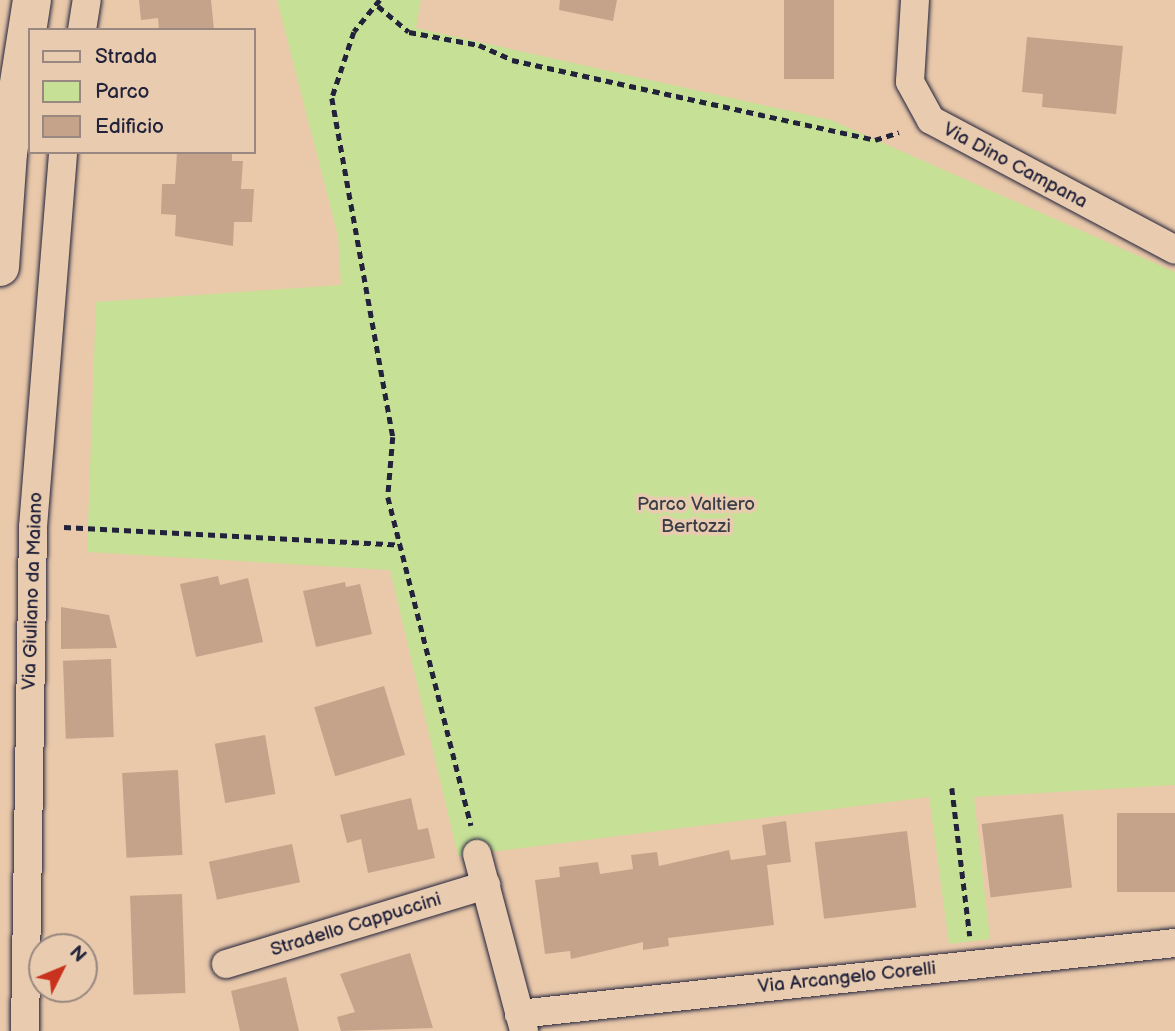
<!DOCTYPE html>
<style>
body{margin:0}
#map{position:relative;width:1175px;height:1031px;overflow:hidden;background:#eac9aa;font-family:"Balsamiq Sans",sans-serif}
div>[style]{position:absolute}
.green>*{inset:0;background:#c6e096}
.building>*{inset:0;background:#c5a28a;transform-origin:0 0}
.path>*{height:4.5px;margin-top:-2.25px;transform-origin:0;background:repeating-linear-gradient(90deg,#22223b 0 7px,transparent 0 12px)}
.roads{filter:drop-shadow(0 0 2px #22223b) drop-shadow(0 0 2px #22223b)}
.minor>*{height:28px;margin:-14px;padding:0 14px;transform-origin:14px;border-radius:14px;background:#e9ccaf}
.primary>*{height:38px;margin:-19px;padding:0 19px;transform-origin:19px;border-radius:19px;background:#e9ccaf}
span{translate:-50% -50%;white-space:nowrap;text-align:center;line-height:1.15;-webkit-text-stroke:7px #e9ccaf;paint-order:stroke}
.street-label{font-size:19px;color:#22223b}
.park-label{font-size:19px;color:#3b3e49}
.legend{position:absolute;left:28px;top:28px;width:228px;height:126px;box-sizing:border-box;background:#e9ccaf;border:2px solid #998881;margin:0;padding:9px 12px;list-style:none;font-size:21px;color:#22223b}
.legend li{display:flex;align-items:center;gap:14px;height:35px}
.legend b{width:35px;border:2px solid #998881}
.north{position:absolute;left:28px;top:933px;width:70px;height:70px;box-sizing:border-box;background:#e9ccaf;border:2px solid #998881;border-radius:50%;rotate:47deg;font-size:19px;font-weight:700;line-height:28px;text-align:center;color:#22223b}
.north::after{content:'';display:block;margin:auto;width:24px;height:32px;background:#c8321e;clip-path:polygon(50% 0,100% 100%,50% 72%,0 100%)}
</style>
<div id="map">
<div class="green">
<i style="clip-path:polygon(277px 0,421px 0,416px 28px,831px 120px,1175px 272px,1175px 785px,974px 797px,990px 939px,949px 944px,929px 797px,458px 856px,390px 570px,87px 552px,96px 302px,341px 285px,338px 236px)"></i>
</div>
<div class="building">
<i style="clip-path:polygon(139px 0,211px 0,214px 30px,159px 30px,158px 18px,141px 20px)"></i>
<i style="clip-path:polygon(560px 0,617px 0,613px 21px,559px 10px)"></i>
<i style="left:784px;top:0;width:50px;height:79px"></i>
<i style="clip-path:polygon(1027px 37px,1123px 46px,1116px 114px,1042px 107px,1043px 94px,1022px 92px)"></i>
<i style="clip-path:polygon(177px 152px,232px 152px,232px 161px,243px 161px,241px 189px,254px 189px,252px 222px,234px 222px,233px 246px,175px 236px,176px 215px,161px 214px,162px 184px,175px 184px)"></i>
<i style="clip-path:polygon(218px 576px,220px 585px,248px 578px,263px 642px,196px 657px,180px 584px)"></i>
<i style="clip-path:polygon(345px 582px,346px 587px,360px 584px,372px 634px,316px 647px,303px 591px)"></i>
<i style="clip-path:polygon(61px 607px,109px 615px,117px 648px,61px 649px)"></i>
<i style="left:111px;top:659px;width:78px;height:48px;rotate:88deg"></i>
<i style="left:384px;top:686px;width:72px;height:73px;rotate:73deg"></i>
<i style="left:265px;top:735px;width:60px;height:51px;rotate:80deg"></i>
<i style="left:178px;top:770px;width:85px;height:56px;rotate:87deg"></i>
<i style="clip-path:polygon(411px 798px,418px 830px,428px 828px,435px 858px,368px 873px,361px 839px,347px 843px,340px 815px)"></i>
<i style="left:1175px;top:813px;width:79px;height:58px;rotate:90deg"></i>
<i style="left:1063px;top:814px;width:74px;height:82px;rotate:83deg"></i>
<i style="clip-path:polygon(786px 821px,791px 862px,767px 865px,774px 925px,668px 938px,669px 946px,643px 950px,643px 942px,571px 959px,570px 951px,545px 954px,535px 880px,560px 877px,559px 867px,598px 862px,600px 874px,633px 869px,631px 855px,657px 852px,659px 866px,729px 850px,731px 860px,766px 855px,762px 825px)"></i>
<i style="left:907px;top:831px;width:77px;height:93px;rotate:83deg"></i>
<i style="left:292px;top:844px;width:39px;height:85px;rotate:78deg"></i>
<i style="left:182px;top:894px;width:99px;height:52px;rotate:88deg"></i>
<i style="clip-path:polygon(410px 953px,433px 1028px,341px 1031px,337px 1017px,355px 1012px,340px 974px)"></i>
<i style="clip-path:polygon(286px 977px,299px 1031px,240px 1031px,231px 991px)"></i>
</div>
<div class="path">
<i style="left:380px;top:0;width:41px;rotate:129.1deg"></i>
<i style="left:354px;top:32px;width:70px;rotate:108.4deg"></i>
<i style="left:332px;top:98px;width:344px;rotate:79.8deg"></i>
<i style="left:393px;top:437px;width:60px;rotate:94.8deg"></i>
<i style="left:388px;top:497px;width:339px;rotate:75.8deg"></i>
<i style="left:378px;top:6px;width:40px;rotate:40deg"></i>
<i style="left:409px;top:32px;width:71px;rotate:10.5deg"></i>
<i style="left:479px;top:45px;width:36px;rotate:24deg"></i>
<i style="left:512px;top:60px;width:372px;rotate:12.4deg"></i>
<i style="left:875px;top:140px;width:25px;rotate:-18deg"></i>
<i style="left:64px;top:527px;width:338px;rotate:3deg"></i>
<i style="left:952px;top:788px;width:149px;rotate:83.1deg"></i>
</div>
<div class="roads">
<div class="minor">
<i style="left:915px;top:0;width:82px;rotate:93.5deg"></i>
<i style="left:910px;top:82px;width:43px;rotate:61.1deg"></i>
<i style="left:931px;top:120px;width:276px;rotate:28deg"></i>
<i style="left:82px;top:30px;width:30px;rotate:-81deg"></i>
<i style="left:477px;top:854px;width:183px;rotate:75.1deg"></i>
<i style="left:226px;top:964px;width:272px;rotate:-16.9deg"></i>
<i style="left:519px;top:1014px;width:660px;rotate:-6.18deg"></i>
<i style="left:25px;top:1031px;width:504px;rotate:-89.09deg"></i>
<i style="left:33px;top:527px;width:376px;rotate:-85.4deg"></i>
</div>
<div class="primary">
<i style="left:0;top:267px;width:114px;rotate:-86deg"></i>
<i style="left:8px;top:153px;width:155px;rotate:-81.1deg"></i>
</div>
</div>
<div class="street-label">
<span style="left:1015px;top:166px;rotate:28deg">Via Dino Campana</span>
<span style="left:33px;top:591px;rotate:-88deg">Via Giuliano da Maiano</span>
<span style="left:356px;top:925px;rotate:-17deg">Stradello Cappuccini</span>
<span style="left:847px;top:978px;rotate:-6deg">Via Arcangelo Corelli</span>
</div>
<div class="park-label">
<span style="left:696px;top:516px">Parco Valtiero<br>Bertozzi</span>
</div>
<ul class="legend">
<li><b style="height:9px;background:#e9ccaf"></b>Strada</li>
<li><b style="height:19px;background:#c6e096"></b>Parco</li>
<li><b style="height:19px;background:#c5a28a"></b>Edificio</li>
</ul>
<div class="north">N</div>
</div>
